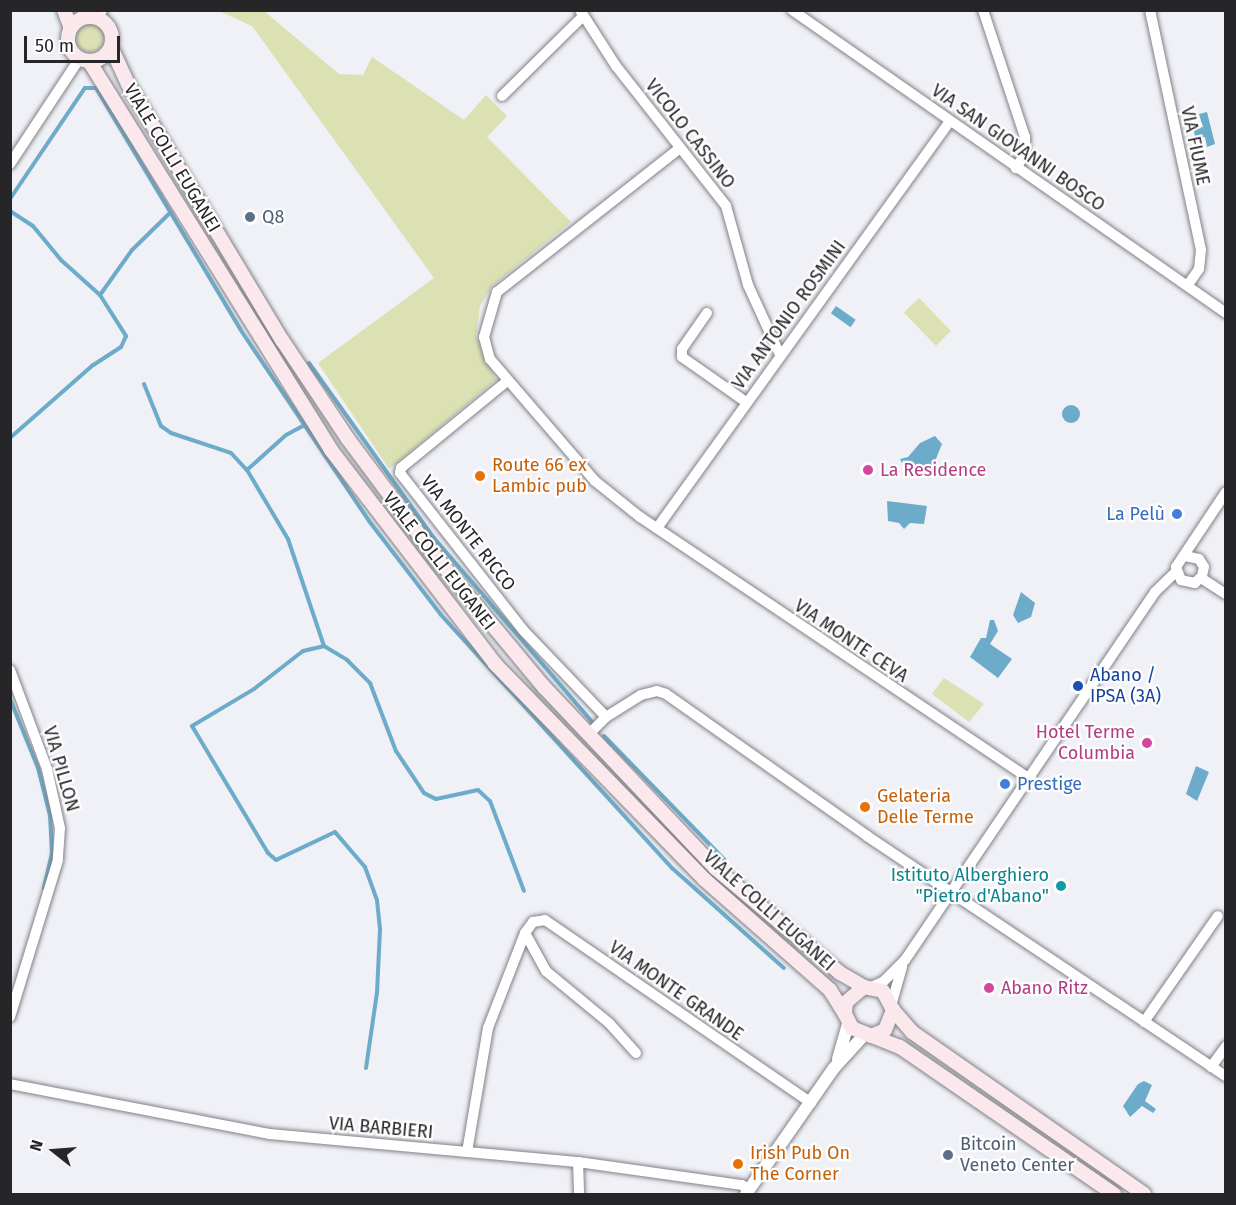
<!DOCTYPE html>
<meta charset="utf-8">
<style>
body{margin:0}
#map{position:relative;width:1236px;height:1205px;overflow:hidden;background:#f0f0f7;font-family:"Fira Sans",sans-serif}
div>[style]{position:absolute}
.green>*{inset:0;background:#dbe1b3;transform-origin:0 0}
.round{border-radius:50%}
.water>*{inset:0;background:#6cabc9;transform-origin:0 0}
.stream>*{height:4px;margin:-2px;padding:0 2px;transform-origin:2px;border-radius:2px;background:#6cabc9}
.roads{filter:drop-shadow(0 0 2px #818187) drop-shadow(0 0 2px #818187)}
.minor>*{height:10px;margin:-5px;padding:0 5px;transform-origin:5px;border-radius:5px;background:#fff}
.tertiary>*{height:12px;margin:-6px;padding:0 6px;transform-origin:6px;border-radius:6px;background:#fff}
.secondary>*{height:14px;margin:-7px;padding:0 7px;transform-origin:7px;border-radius:7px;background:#fae8ed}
.secondary>.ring{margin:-7px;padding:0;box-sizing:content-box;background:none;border:14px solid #fae8ed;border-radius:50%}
.dots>*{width:16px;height:16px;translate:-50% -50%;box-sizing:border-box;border:3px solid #fefefe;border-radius:50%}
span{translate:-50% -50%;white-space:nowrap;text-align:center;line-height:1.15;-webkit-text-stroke:4.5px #fefefe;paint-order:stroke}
.street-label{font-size:18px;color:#262629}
.service-label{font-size:18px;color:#4e5e75}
.left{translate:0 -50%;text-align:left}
.food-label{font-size:18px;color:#c56008}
.hotel-label{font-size:18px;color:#b23c85}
.right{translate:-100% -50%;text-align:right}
.shop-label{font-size:18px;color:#366cbe}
.transit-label{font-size:18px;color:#164399}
.culture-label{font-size:18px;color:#0d838f}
.frame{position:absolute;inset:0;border:12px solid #262629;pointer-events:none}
.north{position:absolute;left:24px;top:1121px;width:60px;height:60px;-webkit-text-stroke:4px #fefefe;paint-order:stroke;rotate:287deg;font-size:16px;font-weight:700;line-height:24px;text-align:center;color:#262629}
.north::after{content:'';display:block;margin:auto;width:21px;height:27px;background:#262629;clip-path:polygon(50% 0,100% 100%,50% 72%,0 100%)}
.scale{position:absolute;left:24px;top:36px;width:96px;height:27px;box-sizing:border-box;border:3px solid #262629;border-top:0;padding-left:8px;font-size:18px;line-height:21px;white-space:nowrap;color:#262629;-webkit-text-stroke:4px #fefefe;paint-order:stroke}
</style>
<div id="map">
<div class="green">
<i style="clip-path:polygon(219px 11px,264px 11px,339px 74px,363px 75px,372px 57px,464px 120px,486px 95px,507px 116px,487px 137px,571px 222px,492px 286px,480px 306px,476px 336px,496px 380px,389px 469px,318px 363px,434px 278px,252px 26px)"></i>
<i class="round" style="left:76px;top:24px;width:28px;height:28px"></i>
<i style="left:919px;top:298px;width:46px;height:21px;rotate:46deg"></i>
<i style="clip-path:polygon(944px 678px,984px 704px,969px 722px,932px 694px)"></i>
</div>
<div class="water">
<i style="clip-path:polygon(1207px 112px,1215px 144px,1207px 147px,1205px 137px,1196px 139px,1193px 129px,1203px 127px,1199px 114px)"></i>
<i style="left:836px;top:306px;width:24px;height:9px;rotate:35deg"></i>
<i class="round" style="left:1062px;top:405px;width:18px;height:18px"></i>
<i style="clip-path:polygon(935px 436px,942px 444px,929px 476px,921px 476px,911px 463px,902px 463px,900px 459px,908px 457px,920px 443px)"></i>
<i style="clip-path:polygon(887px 501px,927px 506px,924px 524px,910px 523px,904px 529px,899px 523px,888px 521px)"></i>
<i style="clip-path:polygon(1021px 592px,1035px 603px,1031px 617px,1018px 623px,1013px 615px)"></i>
<i style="clip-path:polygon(990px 620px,994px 620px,998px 631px,990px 644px,1012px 659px,998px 678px,970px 657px,981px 638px,986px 638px)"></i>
<i style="clip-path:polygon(1196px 766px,1209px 772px,1197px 801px,1186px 794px)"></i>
<i style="clip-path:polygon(1144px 1081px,1152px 1085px,1145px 1101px,1156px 1109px,1153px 1113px,1142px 1106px,1130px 1117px,1123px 1106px,1138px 1084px)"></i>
</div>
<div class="stream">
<i style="left:10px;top:199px;width:134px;rotate:-56deg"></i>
<i style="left:85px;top:88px;width:11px"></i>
<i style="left:96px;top:88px;width:281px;rotate:59.1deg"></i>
<i style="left:240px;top:329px;width:231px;rotate:56.1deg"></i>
<i style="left:369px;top:521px;width:118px;rotate:52.5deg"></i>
<i style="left:441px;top:615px;width:343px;rotate:47.6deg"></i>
<i style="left:672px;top:868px;width:150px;rotate:41.8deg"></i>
<i style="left:10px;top:211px;width:27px;rotate:33deg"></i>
<i style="left:33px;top:226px;width:44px;rotate:50.5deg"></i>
<i style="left:61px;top:260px;width:52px;rotate:41.9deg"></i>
<i style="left:100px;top:295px;width:49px;rotate:57.6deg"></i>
<i style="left:126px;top:336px;width:12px;rotate:114deg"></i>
<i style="left:121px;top:347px;width:33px;rotate:147deg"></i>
<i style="left:93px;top:365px;width:111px;rotate:138.7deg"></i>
<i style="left:100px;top:295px;width:55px;rotate:-54.6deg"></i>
<i style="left:132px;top:250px;width:54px;rotate:-44.3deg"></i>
<i style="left:309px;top:363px;width:215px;rotate:54.5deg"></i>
<i style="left:434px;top:538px;width:244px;rotate:49.3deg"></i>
<i style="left:144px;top:384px;width:45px;rotate:68deg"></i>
<i style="left:161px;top:426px;width:12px;rotate:35deg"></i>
<i style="left:171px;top:433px;width:63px;rotate:18.4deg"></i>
<i style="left:231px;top:453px;width:23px;rotate:47deg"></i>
<i style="left:247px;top:470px;width:80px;rotate:59.3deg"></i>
<i style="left:288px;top:539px;width:113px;rotate:71.4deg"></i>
<i style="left:247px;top:470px;width:52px;rotate:-41.9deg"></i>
<i style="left:286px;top:435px;width:19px;rotate:-28deg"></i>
<i style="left:10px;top:699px;width:74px;rotate:67.9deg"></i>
<i style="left:38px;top:768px;width:49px;rotate:75.7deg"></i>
<i style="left:50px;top:815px;width:38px;rotate:87deg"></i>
<i style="left:52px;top:853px;width:36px;rotate:103deg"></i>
<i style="left:604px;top:736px;width:173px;rotate:45.7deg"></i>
<i style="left:366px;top:1068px;width:76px;rotate:-81.7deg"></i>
<i style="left:377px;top:993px;width:64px;rotate:-87.3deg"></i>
<i style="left:380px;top:929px;width:29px;rotate:-96deg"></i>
<i style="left:377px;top:900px;width:35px;rotate:-110deg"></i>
<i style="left:365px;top:867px;width:46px;rotate:-130.6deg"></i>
<i style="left:335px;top:832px;width:65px;rotate:154.6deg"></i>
<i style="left:276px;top:860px;width:11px;rotate:-139deg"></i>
<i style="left:268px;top:853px;width:148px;rotate:-120.9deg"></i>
<i style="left:192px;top:726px;width:72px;rotate:-30.8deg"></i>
<i style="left:254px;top:689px;width:62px;rotate:-37.8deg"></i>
<i style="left:303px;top:651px;width:22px;rotate:-13deg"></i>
<i style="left:324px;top:646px;width:27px;rotate:31deg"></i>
<i style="left:347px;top:660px;width:33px;rotate:45deg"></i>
<i style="left:370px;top:683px;width:73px;rotate:69.1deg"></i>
<i style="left:396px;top:751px;width:50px;rotate:56.3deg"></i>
<i style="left:424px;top:793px;width:13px;rotate:27deg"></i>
<i style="left:436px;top:799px;width:43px;rotate:-12.1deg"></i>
<i style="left:478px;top:790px;width:16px;rotate:43deg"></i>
<i style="left:490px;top:801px;width:96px;rotate:69.3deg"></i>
</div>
<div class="roads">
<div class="minor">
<i style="left:580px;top:10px;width:67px;rotate:57.3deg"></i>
<i style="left:616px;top:66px;width:178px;rotate:51.8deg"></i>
<i style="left:726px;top:206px;width:82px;rotate:74.4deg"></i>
<i style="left:748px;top:285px;width:77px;rotate:65.4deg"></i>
<i style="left:792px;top:10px;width:529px;rotate:34.92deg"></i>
<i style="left:983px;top:10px;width:134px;rotate:71.7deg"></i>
<i style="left:1025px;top:137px;width:17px;rotate:90deg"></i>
<i style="left:1025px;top:154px;width:17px;rotate:123deg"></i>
<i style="left:1150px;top:10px;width:245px;rotate:78deg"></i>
<i style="left:1201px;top:250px;width:19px;rotate:96deg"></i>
<i style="left:1199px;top:269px;width:19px;rotate:125deg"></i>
<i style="left:97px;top:17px;width:9px;rotate:-54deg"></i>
<i style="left:502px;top:96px;width:114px;rotate:-44.6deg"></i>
<i style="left:680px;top:148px;width:233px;rotate:141.8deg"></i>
<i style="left:497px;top:292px;width:47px;rotate:106.1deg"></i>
<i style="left:484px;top:337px;width:23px;rotate:75deg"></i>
<i style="left:490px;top:359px;width:161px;rotate:49.3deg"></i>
<i style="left:595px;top:481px;width:58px;rotate:38.7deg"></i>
<i style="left:640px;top:517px;width:468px;rotate:33.9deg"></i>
<i style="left:10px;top:164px;width:127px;rotate:-56.6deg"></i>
<i style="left:707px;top:313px;width:44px;rotate:124.8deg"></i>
<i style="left:682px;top:349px;width:8px;rotate:90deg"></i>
<i style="left:682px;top:357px;width:78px;rotate:35.1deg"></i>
<i style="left:506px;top:382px;width:136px;rotate:140.7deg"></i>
<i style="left:401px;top:468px;width:5px;rotate:101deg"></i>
<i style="left:400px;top:473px;width:199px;rotate:51.9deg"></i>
<i style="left:523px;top:630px;width:120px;rotate:46.3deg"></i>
<i style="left:657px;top:528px;width:501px;rotate:-54.25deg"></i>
<i style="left:1185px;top:556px;width:14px;rotate:12deg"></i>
<i style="left:1199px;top:559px;width:9px;rotate:58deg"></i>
<i style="left:1204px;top:567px;width:9px;rotate:103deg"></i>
<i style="left:1202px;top:576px;width:10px;rotate:135deg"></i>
<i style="left:1195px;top:583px;width:14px;rotate:-168deg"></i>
<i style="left:1181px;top:580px;width:14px;rotate:-111deg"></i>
<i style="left:1176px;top:567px;width:90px;rotate:-56.3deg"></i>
<i style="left:1201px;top:578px;width:30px;rotate:33deg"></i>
<i style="left:10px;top:670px;width:106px;rotate:69.5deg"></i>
<i style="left:47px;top:769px;width:60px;rotate:77.6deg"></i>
<i style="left:60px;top:828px;width:32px;rotate:94deg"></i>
<i style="left:58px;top:860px;width:164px;rotate:107deg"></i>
<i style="left:588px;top:735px;width:25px;rotate:-45deg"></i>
<i style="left:606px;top:717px;width:41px;rotate:-32.2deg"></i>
<i style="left:641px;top:695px;width:16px;rotate:-14deg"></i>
<i style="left:657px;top:691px;width:9px;rotate:18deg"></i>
<i style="left:666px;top:694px;width:246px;rotate:35.2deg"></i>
<i style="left:867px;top:836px;width:432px;rotate:33.8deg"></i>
<i style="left:871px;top:987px;width:13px;rotate:-23deg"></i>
<i style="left:883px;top:982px;width:31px;rotate:-45deg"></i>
<i style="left:905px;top:960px;width:445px;rotate:-55.8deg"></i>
<i style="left:1155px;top:592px;width:29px;rotate:-44deg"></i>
<i style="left:892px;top:1002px;width:37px;rotate:-74deg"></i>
<i style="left:1144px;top:1022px;width:129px;rotate:-55.1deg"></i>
<i style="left:636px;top:1053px;width:40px;rotate:-132deg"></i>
<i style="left:609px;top:1023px;width:82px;rotate:-140.5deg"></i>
<i style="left:546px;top:971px;width:43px;rotate:-118.9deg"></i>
<i style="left:525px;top:933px;width:14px;rotate:-54deg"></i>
<i style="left:533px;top:922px;width:12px;rotate:-9deg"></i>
<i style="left:545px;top:920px;width:323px;rotate:34.5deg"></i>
<i style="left:1211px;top:1067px;width:26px;rotate:-54deg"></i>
<i style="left:10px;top:1084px;width:264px;rotate:10.9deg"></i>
<i style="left:269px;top:1134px;width:310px;rotate:5.2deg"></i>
<i style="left:578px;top:1162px;width:166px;rotate:8deg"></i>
<i style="left:742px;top:1185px;width:9px;rotate:36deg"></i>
<i style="left:467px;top:1152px;width:126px;rotate:-80.4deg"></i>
<i style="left:488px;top:1028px;width:102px;rotate:-68.7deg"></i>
<i style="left:578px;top:1162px;width:32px;rotate:88deg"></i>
</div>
<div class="tertiary">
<i style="left:838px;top:1059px;width:37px;rotate:-74deg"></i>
<i style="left:746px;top:1194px;width:154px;rotate:-55.1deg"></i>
<i style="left:834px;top:1068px;width:45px;rotate:-47.7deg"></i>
</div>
<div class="secondary">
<i style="left:64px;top:10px;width:19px;rotate:69deg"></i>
<i class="ring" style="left:68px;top:17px;width:30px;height:30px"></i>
<i style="left:111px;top:47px;width:41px;rotate:65.3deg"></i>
<i style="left:128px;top:84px;width:299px;rotate:59deg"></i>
<i style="left:282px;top:340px;width:119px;rotate:56.3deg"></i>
<i style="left:348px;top:439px;width:147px;rotate:53.3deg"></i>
<i style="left:436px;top:557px;width:169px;rotate:50.3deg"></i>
<i style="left:544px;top:687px;width:249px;rotate:46.6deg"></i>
<i style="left:715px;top:868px;width:163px;rotate:40deg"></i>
<i style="left:840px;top:973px;width:28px;rotate:30deg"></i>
<i style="left:89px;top:61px;width:458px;rotate:58.1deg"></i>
<i style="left:331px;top:450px;width:270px;rotate:52.5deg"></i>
<i style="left:495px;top:664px;width:300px;rotate:45.8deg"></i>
<i style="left:704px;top:879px;width:168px;rotate:41.4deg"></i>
<i style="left:830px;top:990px;width:28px;rotate:58deg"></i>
<i style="left:893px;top:1010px;width:29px;rotate:49deg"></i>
<i style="left:912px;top:1032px;width:283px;rotate:34.9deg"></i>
<i style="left:871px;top:1036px;width:15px;rotate:-23deg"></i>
<i style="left:885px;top:1030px;width:22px;rotate:-68deg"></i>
<i style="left:893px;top:1010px;width:21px;rotate:-118deg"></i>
<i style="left:883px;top:991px;width:19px;rotate:-168deg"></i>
<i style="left:864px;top:987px;width:23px;rotate:140deg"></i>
<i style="left:846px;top:1002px;width:12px;rotate:95deg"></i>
<i style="left:845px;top:1014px;width:16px;rotate:63deg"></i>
<i style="left:852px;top:1028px;width:52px;rotate:21.6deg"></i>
<i style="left:900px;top:1047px;width:260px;rotate:34.5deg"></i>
</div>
</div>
<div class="dots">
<i style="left:250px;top:217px;background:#5c6f8a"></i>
<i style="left:868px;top:470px;background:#d1479c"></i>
<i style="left:480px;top:476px;background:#e8710a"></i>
<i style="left:1177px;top:514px;background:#3f7fe0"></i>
<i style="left:1078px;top:686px;background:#1a4fb4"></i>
<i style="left:1147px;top:743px;background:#d1479c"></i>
<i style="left:1005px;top:784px;background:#3f7fe0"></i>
<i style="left:865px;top:807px;background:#e8710a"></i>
<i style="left:1061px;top:886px;background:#0f9aa8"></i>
<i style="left:989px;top:988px;background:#d1479c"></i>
<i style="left:948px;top:1155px;background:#5c6f8a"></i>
<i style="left:738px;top:1164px;background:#e8710a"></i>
</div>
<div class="street-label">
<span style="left:690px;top:134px;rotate:52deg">VICOLO CASSINO</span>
<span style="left:1195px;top:146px;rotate:78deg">VIA FIUME</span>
<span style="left:1018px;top:148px;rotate:35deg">VIA SAN GIOVANNI BOSCO</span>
<span style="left:172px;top:158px;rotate:59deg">VIALE COLLI EUGANEI</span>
<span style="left:789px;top:315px;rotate:-54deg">VIA ANTONIO ROSMINI</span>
<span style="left:468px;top:533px;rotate:52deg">VIA MONTE RICCO</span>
<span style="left:439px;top:561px;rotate:52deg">VIALE COLLI EUGANEI</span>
<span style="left:851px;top:641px;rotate:34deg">VIA MONTE CEVA</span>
<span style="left:61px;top:769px;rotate:74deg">VIA PILLON</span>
<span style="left:769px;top:911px;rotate:42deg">VIALE COLLI EUGANEI</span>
<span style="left:676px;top:991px;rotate:35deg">VIA MONTE GRANDE</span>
<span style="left:381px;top:1128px;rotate:5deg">VIA BARBIERI</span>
</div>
<div class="service-label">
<span class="left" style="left:262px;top:217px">Q8</span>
<span class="left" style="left:960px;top:1155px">Bitcoin<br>Veneto Center</span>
</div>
<div class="food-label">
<span class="left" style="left:492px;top:476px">Route 66 ex<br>Lambic pub</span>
<span class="left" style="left:877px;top:807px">Gelateria<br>Delle Terme</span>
<span class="left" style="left:750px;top:1164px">Irish Pub On<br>The Corner</span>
</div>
<div class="hotel-label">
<span class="left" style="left:880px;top:470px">La Residence</span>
<span class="right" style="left:1135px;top:743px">Hotel Terme<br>Columbia</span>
<span class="left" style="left:1001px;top:988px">Abano Ritz</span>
</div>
<div class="shop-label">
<span class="right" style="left:1165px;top:514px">La Pelù</span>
<span class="left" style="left:1017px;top:784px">Prestige</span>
</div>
<div class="transit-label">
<span class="left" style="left:1090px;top:686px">Abano /<br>IPSA (3A)</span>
</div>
<div class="culture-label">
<span class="right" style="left:1049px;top:886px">Istituto Alberghiero<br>"Pietro d'Abano"</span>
</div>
<div class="frame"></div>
<div class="north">N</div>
<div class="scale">50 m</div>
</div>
